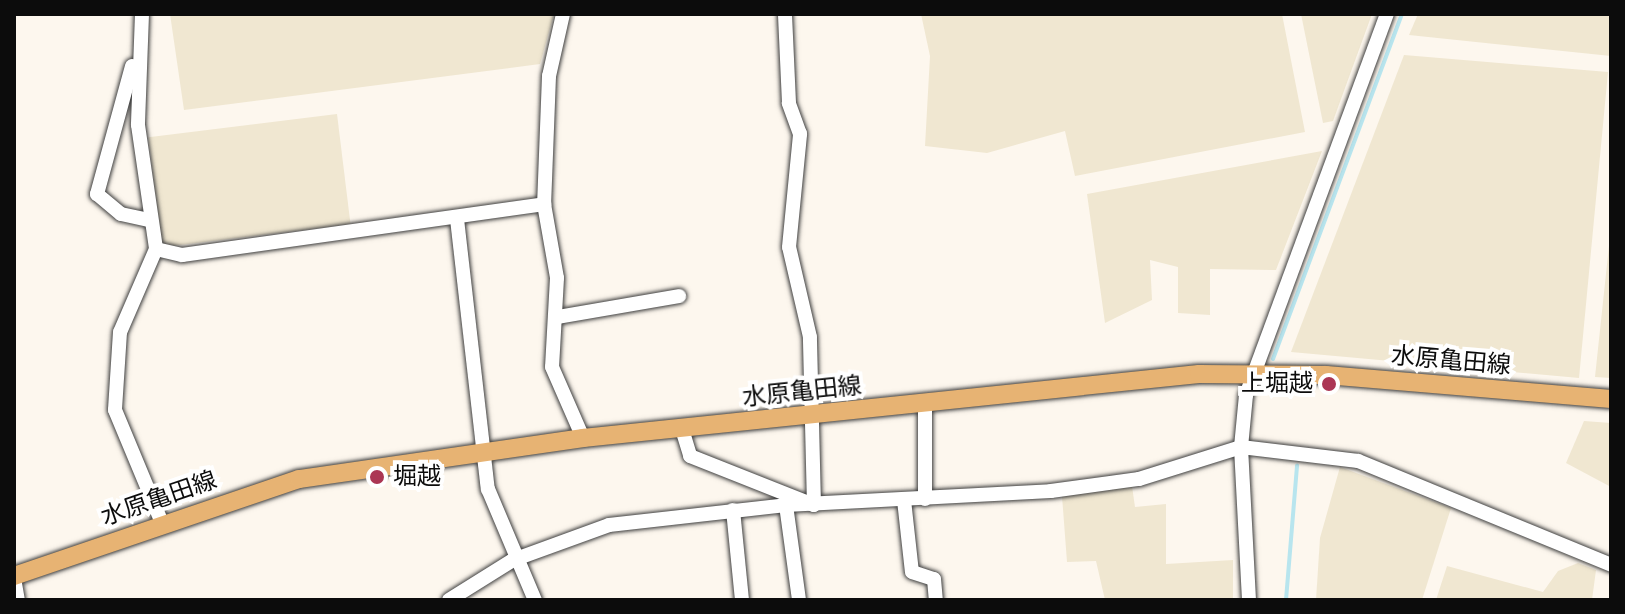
<!DOCTYPE html>
<meta charset="utf-8">
<style>
body{margin:0}
#map{position:relative;width:1625px;height:614px;overflow:hidden;background:#fdf7ee;font-family:Bitter,"Noto Sans JP",serif}
div>[style]{position:absolute}
.farmland>*{inset:0;background:#f0e7d1;transform-origin:0 0}
.stream>*{height:4px;margin:-2px;padding:0 2px;transform-origin:2px;border-radius:2px;background:#b8e5ee}
.roads{filter:drop-shadow(0 0 2px #3f3f3f) drop-shadow(0 0 2px #3f3f3f)}
.minor>*{height:14px;margin:-7px;padding:0 7px;transform-origin:7px;border-radius:7px;background:#fff}
.major>*{height:18px;margin:-9px;padding:0 9px;transform-origin:9px;border-radius:9px;background:#e7b373}
.dots>*{width:22px;height:22px;translate:-50% -50%;box-sizing:border-box;border:4px solid #fff;border-radius:50%}
span{translate:-50% -50%;white-space:nowrap;text-align:center;line-height:1.15;-webkit-text-stroke:8px #fff;paint-order:stroke}
.street-label{font-size:24px;color:#0c0c0c}
.poi-label{font-size:24px;color:#0c0c0c}
.right{translate:-100% -50%;text-align:right}
.left{translate:0 -50%;text-align:left}
.frame{position:absolute;inset:0;border:16px solid #0c0c0c;pointer-events:none}
</style>
<div id="map">
<div class="farmland">
<i style="clip-path:polygon(170px 14px,554px 14px,540px 64px,184px 110px)"></i>
<i style="clip-path:polygon(921px 14px,1282px 14px,1305px 132px,1075px 176px,1065px 131px,987px 153px,925px 146px,930px 56px)"></i>
<i style="clip-path:polygon(1301px 14px,1372px 14px,1333px 121px,1323px 123px)"></i>
<i style="clip-path:polygon(1418px 14px,1611px 14px,1611px 56px,1409px 35px)"></i>
<i style="clip-path:polygon(1404px 55px,1608px 72px,1579px 378px,1291px 352px)"></i>
<i style="left:337px;top:114px;width:111px;height:190px;rotate:83deg"></i>
<i style="clip-path:polygon(1322px 151px,1276px 270px,1210px 269px,1210px 315px,1178px 313px,1178px 267px,1150px 260px,1152px 300px,1105px 323px,1087px 194px)"></i>
<i style="clip-path:polygon(1611px 227px,1611px 378px,1595px 377px)"></i>
<i style="clip-path:polygon(1584px 421px,1611px 423px,1611px 487px,1566px 463px)"></i>
<i style="clip-path:polygon(1340px 467px,1451px 508px,1422px 600px,1316px 600px,1320px 538px)"></i>
<i style="clip-path:polygon(1132px 486px,1135px 507px,1166px 504px,1166px 564px,1233px 560px,1233px 600px,1105px 600px,1096px 561px,1067px 562px,1062px 496px)"></i>
<i style="clip-path:polygon(1578px 563px,1596px 570px,1592px 600px,1436px 600px,1447px 566px,1543px 592px,1558px 571px)"></i>
</div>
<div class="stream">
<i style="left:1273px;top:359px;width:368px;rotate:-69.5deg"></i>
<i style="left:1286px;top:600px;width:135px;rotate:-85.3deg"></i>
</div>
<div class="roads">
<div class="minor">
<i style="left:142px;top:14px;width:111px;rotate:92.1deg"></i>
<i style="left:138px;top:125px;width:125px;rotate:81.7deg"></i>
<i style="left:156px;top:249px;width:90px;rotate:113.4deg"></i>
<i style="left:120px;top:332px;width:78px;rotate:93.7deg"></i>
<i style="left:115px;top:410px;width:122px;rotate:67.4deg"></i>
<i style="left:563px;top:14px;width:64px;rotate:102.7deg"></i>
<i style="left:549px;top:76px;width:128px;rotate:92.2deg"></i>
<i style="left:544px;top:204px;width:75px;rotate:80deg"></i>
<i style="left:557px;top:278px;width:89px;rotate:93.2deg"></i>
<i style="left:552px;top:367px;width:77px;rotate:66.4deg"></i>
<i style="left:132px;top:66px;width:133px;rotate:105.3deg"></i>
<i style="left:97px;top:194px;width:31px;rotate:40deg"></i>
<i style="left:121px;top:214px;width:29px;rotate:12deg"></i>
<i style="left:457px;top:219px;width:272px;rotate:83.5deg"></i>
<i style="left:488px;top:489px;width:121px;rotate:67.1deg"></i>
<i style="left:156px;top:249px;width:27px;rotate:13deg"></i>
<i style="left:182px;top:255px;width:366px;rotate:-8deg"></i>
<i style="left:558px;top:317px;width:123px;rotate:-9.8deg"></i>
<i style="left:682px;top:429px;width:28px;rotate:73deg"></i>
<i style="left:690px;top:456px;width:133px;rotate:21.6deg"></i>
<i style="left:814px;top:505px;width:168px;rotate:-91.4deg"></i>
<i style="left:810px;top:337px;width:92px;rotate:-103.1deg"></i>
<i style="left:789px;top:247px;width:114px;rotate:-84.4deg"></i>
<i style="left:800px;top:134px;width:33px;rotate:-110deg"></i>
<i style="left:789px;top:103px;width:89px;rotate:-92.6deg"></i>
<i style="left:925px;top:499px;width:95px;rotate:-90deg"></i>
<i style="left:904px;top:500px;width:72px;rotate:83.7deg"></i>
<i style="left:912px;top:572px;width:23px;rotate:18deg"></i>
<i style="left:934px;top:579px;width:21px;rotate:85deg"></i>
<i style="left:786px;top:505px;width:96px;rotate:82.2deg"></i>
<i style="left:733px;top:510px;width:90px;rotate:84.3deg"></i>
<i style="left:14px;top:578px;width:22px;rotate:80deg"></i>
<i style="left:449px;top:600px;width:75px;rotate:-32deg"></i>
<i style="left:513px;top:560px;width:102px;rotate:-20deg"></i>
<i style="left:609px;top:525px;width:178px;rotate:-6.4deg"></i>
<i style="left:786px;top:505px;width:265px;rotate:-3deg"></i>
<i style="left:1051px;top:491px;width:89px;rotate:-7.8deg"></i>
<i style="left:1139px;top:479px;width:107px;rotate:-17.4deg"></i>
<i style="left:1241px;top:447px;width:118px;rotate:6.8deg"></i>
<i style="left:1358px;top:461px;width:274px;rotate:22.3deg"></i>
<i style="left:1249px;top:600px;width:153px;rotate:-93deg"></i>
<i style="left:1241px;top:447px;width:52px;rotate:-84.5deg"></i>
<i style="left:1246px;top:395px;width:406px;rotate:-69.7deg"></i>
</div>
<div class="major">
<i style="left:14px;top:576px;width:301px;rotate:-18.8deg"></i>
<i style="left:299px;top:479px;width:287px;rotate:-8.2deg"></i>
<i style="left:583px;top:438px;width:619px;rotate:-5.93deg"></i>
<i style="left:1199px;top:374px;width:127px;rotate:0.5deg"></i>
<i style="left:1326px;top:375px;width:286px;rotate:4.8deg"></i>
</div>
</div>
<div class="dots">
<i style="left:1329px;top:384px;background:#ab3654"></i>
<i style="left:377px;top:477px;background:#ab3654"></i>
</div>
<div class="street-label">
<span style="left:1451px;top:361px;rotate:5deg">水原亀田線</span>
<span style="left:802px;top:392px;rotate:-6deg">水原亀田線</span>
<span style="left:159px;top:499px;rotate:-19deg">水原亀田線</span>
</div>
<div class="poi-label">
<span class="right" style="left:1313px;top:384px">上堀越</span>
<span class="left" style="left:393px;top:477px">堀越</span>
</div>
<div class="frame"></div>
</div>
